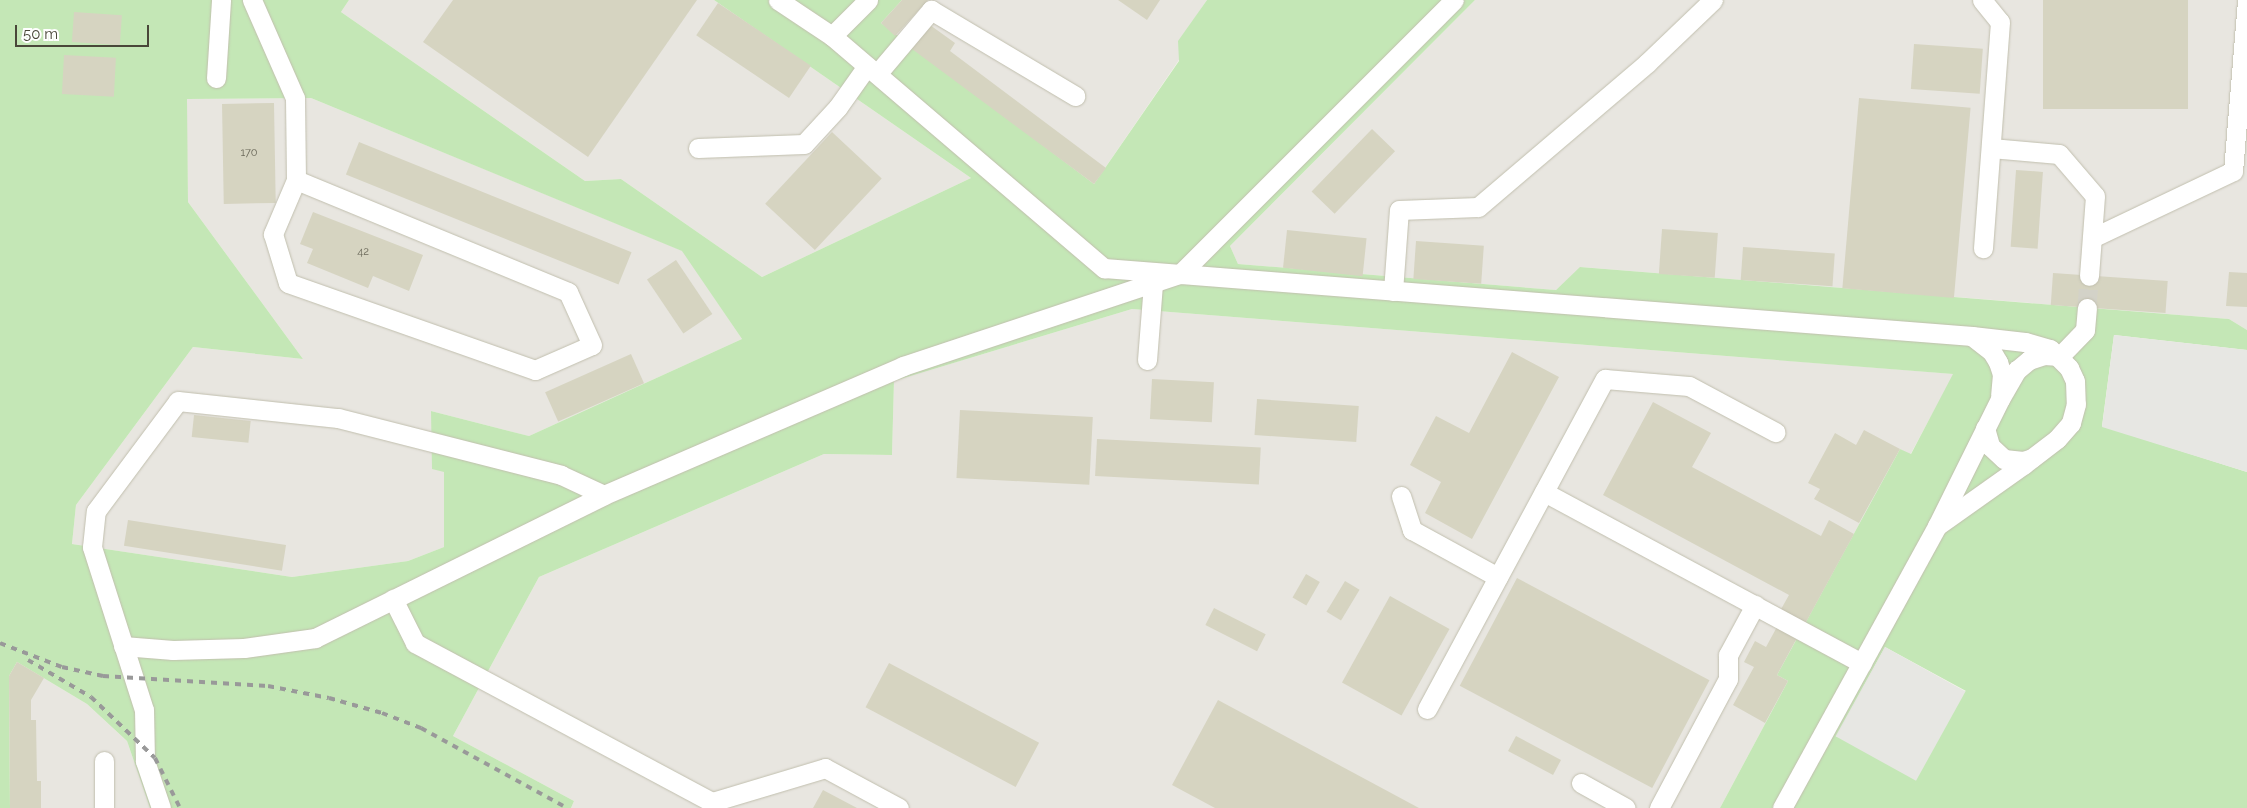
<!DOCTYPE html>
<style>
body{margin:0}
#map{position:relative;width:2247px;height:808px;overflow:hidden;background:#f5f5ec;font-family:Raleway,sans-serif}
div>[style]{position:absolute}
.industrial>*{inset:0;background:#e8e6e0}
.green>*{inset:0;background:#c4e7b6}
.parking>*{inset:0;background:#e7e7e3;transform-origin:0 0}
.building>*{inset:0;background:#d6d4c1;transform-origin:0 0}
.minor-tunnel>*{height:19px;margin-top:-9.5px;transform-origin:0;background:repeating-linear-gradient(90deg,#d3d2c8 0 19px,transparent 0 28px)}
.roads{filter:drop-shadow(0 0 1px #c1bfae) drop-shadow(0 0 1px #c1bfae)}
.minor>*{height:19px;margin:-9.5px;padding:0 9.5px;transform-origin:9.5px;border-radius:9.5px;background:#fff}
.rail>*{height:4px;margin-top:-2px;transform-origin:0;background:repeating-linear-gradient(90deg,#999 0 6px,transparent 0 12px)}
span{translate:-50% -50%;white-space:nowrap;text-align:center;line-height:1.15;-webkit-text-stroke:4.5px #fff;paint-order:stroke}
.number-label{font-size:11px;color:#6c6a5b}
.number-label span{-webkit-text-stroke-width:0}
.scale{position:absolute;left:15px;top:25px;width:134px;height:22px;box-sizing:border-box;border:2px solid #494739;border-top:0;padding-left:6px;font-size:15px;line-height:18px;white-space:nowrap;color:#494739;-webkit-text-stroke:4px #fff;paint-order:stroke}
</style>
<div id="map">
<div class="industrial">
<i style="clip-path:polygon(349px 0,714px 0,971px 178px,762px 277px,621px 179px,585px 181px,341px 12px)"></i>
<i style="clip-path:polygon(902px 0,1207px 0,1179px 41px,1179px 60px,1094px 184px,881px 23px)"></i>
<i style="clip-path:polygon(1475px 0,2247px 0,2247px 330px,2229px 319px,1581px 267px,1556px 290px,1238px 264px,1230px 246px)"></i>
<i style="clip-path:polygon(311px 98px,683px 251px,742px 339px,529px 436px,431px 411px,444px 472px,444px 547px,408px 561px,292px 577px,72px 544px,76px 505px,193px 347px,303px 359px,188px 202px,186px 99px)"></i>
<i style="clip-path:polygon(1132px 309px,1954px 374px,1910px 455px,1900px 449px,1777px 675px,1788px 681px,1720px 808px,571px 808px,574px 801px,453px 736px,539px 577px,824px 454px,892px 455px,894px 381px)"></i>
<i style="clip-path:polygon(17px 662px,87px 704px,127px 741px,150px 808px,10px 808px,9px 676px)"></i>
</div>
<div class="green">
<i style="clip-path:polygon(evenodd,0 0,349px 0,341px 12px,585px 181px,621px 179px,762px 277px,971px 178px,714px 0,902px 0,881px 23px,1094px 184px,1179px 61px,1178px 41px,1207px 0,1475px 0,1230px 246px,1238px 264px,1556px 290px,1580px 267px,2229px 319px,2247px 330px,2247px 350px,2114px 335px,2102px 426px,2247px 472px,2247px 808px,1720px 808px,1788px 681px,1777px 675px,1900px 449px,1911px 454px,1953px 374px,1132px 309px,894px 381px,892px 455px,824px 454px,539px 577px,453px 736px,574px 801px,571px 808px,150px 808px,127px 741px,87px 704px,17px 662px,9px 676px,10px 808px,0 808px,0 0,311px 98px,682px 251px,742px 339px,529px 436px,431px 411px,432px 469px,444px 472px,444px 547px,408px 561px,292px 577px,72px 544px,76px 505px,193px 347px,303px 359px,188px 202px,187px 99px,311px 98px,0 0,1885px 647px,1966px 691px,1836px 737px,1885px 647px)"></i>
</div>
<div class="parking">
<i style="clip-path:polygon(2114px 335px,2247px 350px,2247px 472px,2102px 427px)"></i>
<i style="left:1885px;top:647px;width:92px;height:102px;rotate:29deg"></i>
</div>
<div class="building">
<i style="clip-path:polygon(453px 0,697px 0,588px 157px,423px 42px)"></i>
<i style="clip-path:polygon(902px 0,928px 0,895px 36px,881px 23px)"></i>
<i style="clip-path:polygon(1118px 0,1160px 0,1147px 20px)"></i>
<i style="left:2043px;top:0;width:145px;height:109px"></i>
<i style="left:718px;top:3px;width:112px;height:39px;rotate:34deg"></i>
<i style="left:74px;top:12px;width:48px;height:30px;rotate:4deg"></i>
<i style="clip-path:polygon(930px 25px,955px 43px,950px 51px,1106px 168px,1094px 184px,912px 49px)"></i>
<i style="left:1914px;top:44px;width:69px;height:45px;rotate:4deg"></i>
<i style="left:64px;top:55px;width:52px;height:39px;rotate:3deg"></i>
<i style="left:1859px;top:98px;width:112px;height:191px;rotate:5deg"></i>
<i style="left:274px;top:103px;width:100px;height:52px;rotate:89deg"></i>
<i style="left:1372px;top:129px;width:32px;height:87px;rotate:44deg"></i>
<i style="left:832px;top:132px;width:68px;height:98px;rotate:43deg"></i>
<i style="left:359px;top:142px;width:294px;height:35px;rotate:22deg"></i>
<i style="left:2016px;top:170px;width:27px;height:77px;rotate:4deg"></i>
<i style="clip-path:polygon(313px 212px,423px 255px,409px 291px,373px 276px,368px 288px,307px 263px,313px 249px,300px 244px)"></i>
<i style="left:1662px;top:229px;width:56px;height:45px;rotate:4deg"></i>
<i style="left:1287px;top:230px;width:80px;height:38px;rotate:6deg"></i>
<i style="left:1416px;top:241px;width:68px;height:38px;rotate:4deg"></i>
<i style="left:1743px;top:247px;width:92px;height:33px;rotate:4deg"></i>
<i style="left:676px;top:260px;width:65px;height:35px;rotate:56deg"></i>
<i style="clip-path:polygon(2229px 272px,2247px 273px,2247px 307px,2226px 306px)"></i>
<i style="left:2053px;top:273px;width:115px;height:32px;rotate:4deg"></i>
<i style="clip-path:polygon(1512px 352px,1559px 377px,1472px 539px,1425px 513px,1441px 482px,1410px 465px,1436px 416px,1469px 433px)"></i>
<i style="left:631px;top:354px;width:32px;height:94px;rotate:66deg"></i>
<i style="left:1152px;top:379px;width:62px;height:40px;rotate:3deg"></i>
<i style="left:1257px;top:399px;width:102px;height:36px;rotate:4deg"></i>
<i style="clip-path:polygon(1653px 402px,1711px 433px,1692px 467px,1821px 536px,1829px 520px,1854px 534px,1805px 624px,1780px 611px,1789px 595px,1603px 495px)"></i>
<i style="left:960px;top:410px;width:133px;height:68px;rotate:3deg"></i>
<i style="left:194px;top:415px;width:57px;height:22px;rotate:6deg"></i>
<i style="clip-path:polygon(1864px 430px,1900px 449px,1859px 523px,1814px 499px,1820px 489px,1808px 483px,1835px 433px,1856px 445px)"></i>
<i style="left:1097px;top:439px;width:164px;height:37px;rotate:3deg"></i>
<i style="left:128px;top:520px;width:160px;height:26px;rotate:9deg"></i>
<i style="left:1306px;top:574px;width:16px;height:27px;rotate:30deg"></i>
<i style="left:1517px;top:578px;width:218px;height:122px;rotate:28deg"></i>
<i style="left:1345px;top:581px;width:17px;height:36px;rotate:31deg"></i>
<i style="left:1390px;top:596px;width:68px;height:99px;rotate:29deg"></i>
<i style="left:1214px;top:608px;width:58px;height:19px;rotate:27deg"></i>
<i style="clip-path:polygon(1778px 625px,1798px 636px,1777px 675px,1788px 681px,1765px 723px,1733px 705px,1754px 667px,1744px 662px,1755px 641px,1766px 647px)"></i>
<i style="clip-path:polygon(17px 662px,44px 678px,31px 700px,31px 720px,36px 720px,37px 781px,41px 781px,41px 808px,10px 808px,9px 676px)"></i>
<i style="left:889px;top:663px;width:170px;height:50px;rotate:28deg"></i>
<i style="clip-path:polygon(1218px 700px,1419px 808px,1215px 808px,1172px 785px)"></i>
<i style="left:1516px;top:736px;width:51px;height:17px;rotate:28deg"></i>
<i style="clip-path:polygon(823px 790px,857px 808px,813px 808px)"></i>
</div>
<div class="minor-tunnel">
<i style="left:2087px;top:308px;width:32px;rotate:-86deg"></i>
</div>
<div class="roads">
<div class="minor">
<i style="left:252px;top:0;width:107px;rotate:66.3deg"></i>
<i style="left:295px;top:98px;width:82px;rotate:89.3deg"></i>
<i style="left:296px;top:180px;width:59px;rotate:113.1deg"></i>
<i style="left:273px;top:234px;width:51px;rotate:73deg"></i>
<i style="left:288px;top:283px;width:262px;rotate:19.4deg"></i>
<i style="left:535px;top:370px;width:62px;rotate:-23.7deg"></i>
<i style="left:592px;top:345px;width:58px;rotate:-114.4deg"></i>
<i style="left:568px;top:292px;width:294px;rotate:-157.6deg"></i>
<i style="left:778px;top:0;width:65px;rotate:33.7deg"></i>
<i style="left:832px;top:36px;width:358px;rotate:40.5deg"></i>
<i style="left:1104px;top:268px;width:871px;rotate:4.48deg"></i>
<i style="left:1972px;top:336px;width:53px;rotate:6.5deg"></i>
<i style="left:2025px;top:342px;width:26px;rotate:16deg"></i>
<i style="left:2050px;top:349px;width:27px;rotate:45deg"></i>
<i style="left:2069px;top:368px;width:14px;rotate:65deg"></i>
<i style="left:2075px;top:381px;width:23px;rotate:88deg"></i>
<i style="left:2076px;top:404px;width:20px;rotate:105deg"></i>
<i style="left:2071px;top:423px;width:21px;rotate:131deg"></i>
<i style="left:2057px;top:439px;width:43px;rotate:142.6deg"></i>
<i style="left:2023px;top:465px;width:105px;rotate:144.7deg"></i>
<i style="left:1982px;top:0;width:28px;rotate:51deg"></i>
<i style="left:2000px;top:22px;width:227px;rotate:94.3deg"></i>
<i style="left:832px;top:36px;width:51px;rotate:-45deg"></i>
<i style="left:877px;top:74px;width:84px;rotate:-49.8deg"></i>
<i style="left:931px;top:10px;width:168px;rotate:30.8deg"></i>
<i style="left:216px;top:78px;width:78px;rotate:-86.3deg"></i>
<i style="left:698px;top:148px;width:106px;rotate:-2.2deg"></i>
<i style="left:804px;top:144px;width:50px;rotate:-47.4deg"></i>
<i style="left:838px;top:107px;width:50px;rotate:-54.7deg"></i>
<i style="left:1991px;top:148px;width:68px;rotate:5deg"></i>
<i style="left:2059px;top:154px;width:55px;rotate:49.4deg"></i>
<i style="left:2095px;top:196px;width:80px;rotate:94.3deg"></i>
<i style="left:2092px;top:238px;width:156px;rotate:-25.4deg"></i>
<i style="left:2233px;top:171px;width:172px;rotate:-85.3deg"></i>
<i style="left:1393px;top:291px;width:81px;rotate:-85.8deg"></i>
<i style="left:1399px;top:210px;width:79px;rotate:-2.2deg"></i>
<i style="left:1478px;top:207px;width:222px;rotate:-40.4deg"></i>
<i style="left:1647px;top:63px;width:91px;rotate:-43.7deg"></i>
<i style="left:1973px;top:337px;width:24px;rotate:38deg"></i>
<i style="left:1992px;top:352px;width:12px;rotate:59deg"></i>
<i style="left:1998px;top:362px;width:13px;rotate:72deg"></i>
<i style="left:2002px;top:374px;width:21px;rotate:95deg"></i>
<i style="left:1147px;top:360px;width:88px;rotate:-85.5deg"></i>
<i style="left:1985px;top:428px;width:19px;rotate:74deg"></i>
<i style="left:1990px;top:446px;width:19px;rotate:43deg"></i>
<i style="left:2004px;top:459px;width:19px;rotate:6deg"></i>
<i style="left:2023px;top:461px;width:9px;rotate:-18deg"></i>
<i style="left:1544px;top:492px;width:361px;rotate:28.3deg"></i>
<i style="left:1401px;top:496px;width:36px;rotate:72deg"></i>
<i style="left:1412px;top:530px;width:98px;rotate:28.7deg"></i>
<i style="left:393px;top:599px;width:49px;rotate:63.4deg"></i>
<i style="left:415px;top:643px;width:337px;rotate:28.2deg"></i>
<i style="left:712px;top:802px;width:118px;rotate:-16.7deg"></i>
<i style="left:825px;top:768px;width:84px;rotate:28.4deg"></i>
<i style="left:123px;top:646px;width:50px;rotate:4.6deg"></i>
<i style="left:173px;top:650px;width:71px;rotate:-1.6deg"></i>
<i style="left:244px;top:648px;width:72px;rotate:-8deg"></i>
<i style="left:315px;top:638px;width:322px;rotate:-26.3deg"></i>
<i style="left:604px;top:495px;width:326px;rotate:-23.3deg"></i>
<i style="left:903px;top:366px;width:292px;rotate:-18.4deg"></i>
<i style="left:1180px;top:274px;width:387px;rotate:-45deg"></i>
<i style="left:1427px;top:709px;width:375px;rotate:-61.7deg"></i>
<i style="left:1605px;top:379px;width:84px;rotate:4.8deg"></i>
<i style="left:1689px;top:386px;width:98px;rotate:28.1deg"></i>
<i style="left:104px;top:761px;width:47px;rotate:90deg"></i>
<i style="left:1581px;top:783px;width:51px;rotate:29.1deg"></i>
<i style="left:161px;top:808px;width:50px;rotate:-108.8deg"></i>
<i style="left:145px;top:761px;width:51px;rotate:-91.1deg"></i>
<i style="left:144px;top:710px;width:171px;rotate:-107.7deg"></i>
<i style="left:92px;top:547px;width:36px;rotate:-84deg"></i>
<i style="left:96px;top:511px;width:137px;rotate:-53.3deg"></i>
<i style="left:178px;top:401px;width:161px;rotate:6.1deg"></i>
<i style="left:338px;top:418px;width:230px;rotate:14.3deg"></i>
<i style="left:561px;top:475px;width:47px;rotate:24.9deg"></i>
<i style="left:1659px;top:808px;width:146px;rotate:-61.9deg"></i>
<i style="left:1728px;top:679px;width:24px;rotate:-90deg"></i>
<i style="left:1728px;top:655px;width:57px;rotate:-61.6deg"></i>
<i style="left:1782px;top:808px;width:322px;rotate:-61.2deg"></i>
<i style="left:1937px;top:526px;width:142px;rotate:-63.6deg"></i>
<i style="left:2000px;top:399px;width:34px;rotate:-60deg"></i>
<i style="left:2017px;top:370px;width:16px;rotate:-40deg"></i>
<i style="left:2029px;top:360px;width:16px;rotate:-18deg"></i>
<i style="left:2044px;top:355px;width:16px;rotate:4deg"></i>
<i style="left:2060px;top:356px;width:36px;rotate:-46deg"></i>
<i style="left:2085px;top:330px;width:22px;rotate:-85deg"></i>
</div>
</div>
<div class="rail">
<i style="left:0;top:643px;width:66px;rotate:21.2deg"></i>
<i style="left:62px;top:667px;width:42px;rotate:12.4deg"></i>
<i style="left:103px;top:676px;width:165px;rotate:3.5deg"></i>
<i style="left:268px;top:686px;width:62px;rotate:11.1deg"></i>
<i style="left:329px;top:698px;width:55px;rotate:15.8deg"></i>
<i style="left:382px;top:713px;width:42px;rotate:21deg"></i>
<i style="left:421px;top:728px;width:166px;rotate:28.7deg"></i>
<i style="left:28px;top:660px;width:73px;rotate:30.4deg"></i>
<i style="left:91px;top:697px;width:88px;rotate:43.6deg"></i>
<i style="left:155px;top:758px;width:56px;rotate:63.4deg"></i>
</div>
<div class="number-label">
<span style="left:249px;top:153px">170</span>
<span style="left:363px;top:252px">42</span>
</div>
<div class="scale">50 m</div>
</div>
